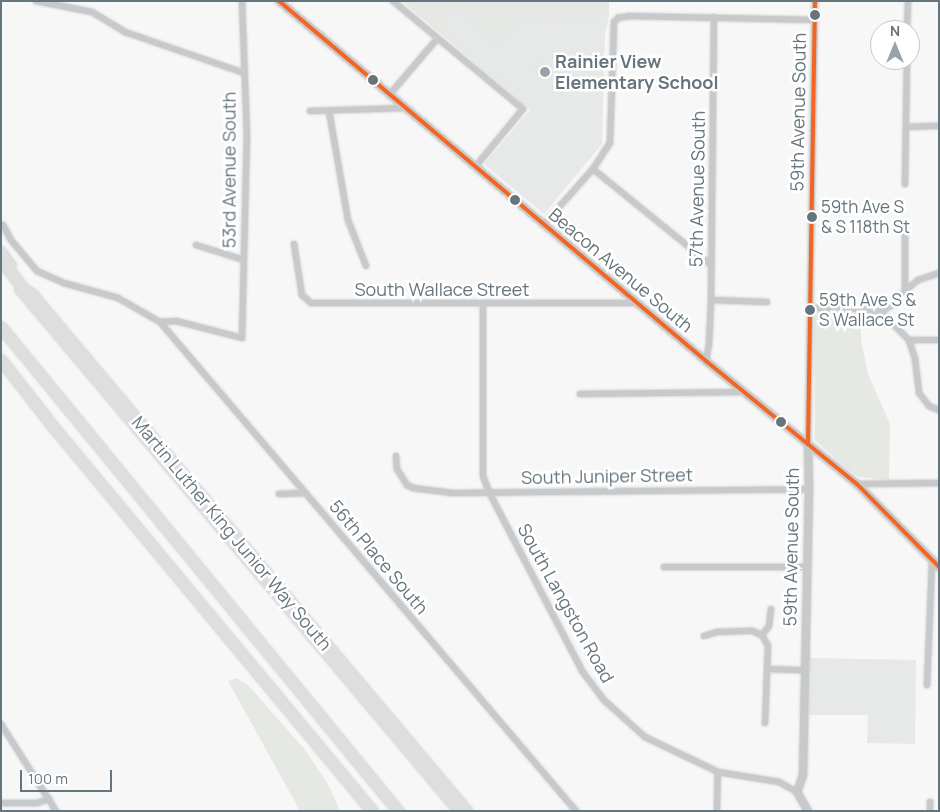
<!DOCTYPE html>
<style>
body{margin:0}
#map{position:relative;width:940px;height:812px;overflow:hidden;background:#f7f7f7;font-family:Manrope,sans-serif}
div>[style]{position:absolute}
.built>*{inset:0;background:#e7e8e8}
.green>*{inset:0;background:#e6e8e4;transform-origin:0 0}
.roads{filter:drop-shadow(0 0 1px #d2d3d4) drop-shadow(0 0 1px #d2d3d4)}
.minor>*{height:6px;margin:-3px;padding:0 3px;transform-origin:3px;border-radius:3px;background:#c8c9ca}
.tertiary>*{height:8px;margin:-4px;padding:0 4px;transform-origin:4px;border-radius:4px;background:#c8c9ca}
.secondary>*{height:9px;margin:-4.5px;padding:0 4.5px;transform-origin:4.5px;border-radius:4.5px;background:#dedede}
.motorway>*{height:11px;margin:-5.5px;padding:0 5.5px;transform-origin:5.5px;border-radius:5.5px;background:#dedede}
.bus-1>*{height:4px;margin:-2px;padding:0 2px;transform-origin:2px;border-radius:2px;background:#f26522}
.dots>*{width:14px;height:14px;translate:-50% -50%;box-sizing:border-box;border:2px solid #fff;border-radius:50%}
span{translate:-50% -50%;white-space:nowrap;text-align:center;line-height:1.15;-webkit-text-stroke:5px #fff;paint-order:stroke}
.bus-label{font-size:17px;color:#66757d}
.left{translate:0 -50%;text-align:left}
.poi-label{font-size:18px;color:#66757d;font-weight:700}
.street-label{font-size:18px;color:#66757d}
.frame{position:absolute;inset:0;border:2px solid #66757d;pointer-events:none}
.north{position:absolute;left:870px;top:20px;width:50px;height:50px;box-sizing:border-box;background:#fff;border:1px solid #c2c8cb;border-radius:50%;rotate:0deg;font-size:14px;font-weight:700;line-height:20px;text-align:center;color:#66757d}
.north::after{content:'';display:block;margin:auto;width:18px;height:22px;background:#99a2a8;clip-path:polygon(50% 0,100% 100%,50% 72%,0 100%)}
.scale{position:absolute;left:20px;top:770px;width:92px;height:22px;box-sizing:border-box;border:2px solid #66757d;border-top:0;padding-left:6px;font-size:15px;line-height:18px;white-space:nowrap;color:#66757d;-webkit-text-stroke:4px #fff;paint-order:stroke}
</style>
<div id="map">
<div class="built">
<i style="clip-path:polygon(402px 1px,609px 1px,609px 17px,605px 35px,602px 144px,544px 214px,484px 164px,530px 110px)"></i>
<i style="clip-path:polygon(810px 658px,916px 660px,915px 744px,867px 743px,868px 715px,809px 715px)"></i>
</div>
<div class="green">
<i style="clip-path:polygon(402px 1px,609px 1px,609px 17px,522px 16px,499px 45px,457px 7px,436px 30px)"></i>
<i style="left:538px;top:60px;width:18px;height:11px;rotate:41deg"></i>
<i style="clip-path:polygon(814px 312px,861px 313px,861px 340px,868px 374px,890px 424px,889px 480px,859px 477px,849px 471px,815px 440px)"></i>
<i style="clip-path:polygon(236px 678px,248px 685px,306px 751px,329px 786px,340px 811px,300px 811px,228px 681px)"></i>
</div>
<div class="roads">
<div class="minor">
<i style="left:36px;top:1px;width:57px;rotate:11.1deg"></i>
<i style="left:92px;top:12px;width:39px;rotate:31deg"></i>
<i style="left:125px;top:32px;width:126px;rotate:19deg"></i>
<i style="left:393px;top:1px;width:169px;rotate:39.7deg"></i>
<i style="left:523px;top:109px;width:75px;rotate:129.6deg"></i>
<i style="left:907px;top:30px;width:29px;rotate:-88deg"></i>
<i style="left:390px;top:94px;width:72px;rotate:-49.5deg"></i>
<i style="left:310px;top:111px;width:96px;rotate:-1.8deg"></i>
<i style="left:329px;top:111px;width:111px;rotate:80.1deg"></i>
<i style="left:348px;top:220px;width:49px;rotate:68.6deg"></i>
<i style="left:906px;top:127px;width:33px;rotate:-2deg"></i>
<i style="left:593px;top:169px;width:151px;rotate:39.1deg"></i>
<i style="left:905px;top:184px;width:124px;rotate:-89.1deg"></i>
<i style="left:3px;top:225px;width:17px;rotate:62deg"></i>
<i style="left:11px;top:240px;width:40px;rotate:50deg"></i>
<i style="left:37px;top:271px;width:30px;rotate:24deg"></i>
<i style="left:64px;top:283px;width:56px;rotate:15.5deg"></i>
<i style="left:118px;top:298px;width:48px;rotate:29.7deg"></i>
<i style="left:160px;top:322px;width:16px;rotate:-4deg"></i>
<i style="left:176px;top:321px;width:68px;rotate:14.4deg"></i>
<i style="left:242px;top:338px;width:201px;rotate:-88.6deg"></i>
<i style="left:247px;top:137px;width:136px;rotate:-92.1deg"></i>
<i style="left:543px;top:225px;width:75px;rotate:-48.2deg"></i>
<i style="left:593px;top:169px;width:31px;rotate:-57deg"></i>
<i style="left:610px;top:143px;width:121px;rotate:-88.1deg"></i>
<i style="left:614px;top:22px;width:6px;rotate:-45deg"></i>
<i style="left:618px;top:18px;width:11px;rotate:-10deg"></i>
<i style="left:629px;top:16px;width:186px;rotate:1.2deg"></i>
<i style="left:905px;top:235px;width:56px;rotate:90deg"></i>
<i style="left:905px;top:291px;width:19px;rotate:133deg"></i>
<i style="left:892px;top:305px;width:13px;rotate:148deg"></i>
<i style="left:881px;top:312px;width:40px;rotate:45deg"></i>
<i style="left:909px;top:340px;width:20px;rotate:72deg"></i>
<i style="left:915px;top:359px;width:34px;rotate:83deg"></i>
<i style="left:919px;top:393px;width:16px;rotate:52deg"></i>
<i style="left:929px;top:406px;width:11px;rotate:22deg"></i>
<i style="left:294px;top:244px;width:52px;rotate:81.1deg"></i>
<i style="left:302px;top:295px;width:12px;rotate:42deg"></i>
<i style="left:311px;top:303px;width:326px"></i>
<i style="left:196px;top:245px;width:50px;rotate:17.4deg"></i>
<i style="left:905px;top:291px;width:17px;rotate:-40deg"></i>
<i style="left:918px;top:280px;width:22px;rotate:-18deg"></i>
<i style="left:711px;top:300px;width:56px;rotate:2deg"></i>
<i style="left:483px;top:304px;width:172px;rotate:90deg"></i>
<i style="left:483px;top:476px;width:17px;rotate:69deg"></i>
<i style="left:489px;top:492px;width:202px;rotate:62.5deg"></i>
<i style="left:582px;top:671px;width:38px;rotate:53deg"></i>
<i style="left:605px;top:701px;width:54px;rotate:42deg"></i>
<i style="left:645px;top:737px;width:81px;rotate:25.6deg"></i>
<i style="left:718px;top:772px;width:62px;rotate:9.3deg"></i>
<i style="left:779px;top:782px;width:21px;rotate:29deg"></i>
<i style="left:810px;top:308px;width:53px;rotate:1.1deg"></i>
<i style="left:863px;top:309px;width:18px;rotate:9deg"></i>
<i style="left:160px;top:322px;width:642px;rotate:49.61deg"></i>
<i style="left:909px;top:340px;width:30px"></i>
<i style="left:706px;top:361px;width:17px;rotate:-80deg"></i>
<i style="left:709px;top:344px;width:44px;rotate:-87.4deg"></i>
<i style="left:711px;top:300px;width:283px;rotate:-89.4deg"></i>
<i style="left:580px;top:394px;width:164px;rotate:-0.7deg"></i>
<i style="left:808px;top:444px;width:443px;rotate:-89.1deg"></i>
<i style="left:396px;top:456px;width:13px;rotate:86deg"></i>
<i style="left:397px;top:469px;width:19px;rotate:58deg"></i>
<i style="left:407px;top:485px;width:7px;rotate:27deg"></i>
<i style="left:413px;top:488px;width:40px;rotate:7.1deg"></i>
<i style="left:453px;top:493px;width:356px;rotate:-0.6deg"></i>
<i style="left:857px;top:484px;width:82px;rotate:-0.7deg"></i>
<i style="left:279px;top:494px;width:27px;rotate:-2deg"></i>
<i style="left:664px;top:567px;width:142px"></i>
<i style="left:704px;top:636px;width:14px;rotate:-17deg"></i>
<i style="left:717px;top:632px;width:35px;rotate:-2deg"></i>
<i style="left:752px;top:631px;width:11px;rotate:22deg"></i>
<i style="left:767px;top:669px;width:37px;rotate:2deg"></i>
<i style="left:927px;top:685px;width:126px;rotate:-87.7deg"></i>
<i style="left:765px;top:723px;width:77px;rotate:-87.8deg"></i>
<i style="left:768px;top:646px;width:13px;rotate:-119deg"></i>
<i style="left:762px;top:635px;width:11px;rotate:-52deg"></i>
<i style="left:769px;top:626px;width:17px;rotate:-83deg"></i>
<i style="left:1px;top:724px;width:103px;rotate:57.7deg"></i>
<i style="left:930px;top:802px;width:9px;rotate:90deg"></i>
<i style="left:1px;top:803px;width:36px"></i>
<i style="left:37px;top:803px;width:13px;rotate:-18deg"></i>
<i style="left:717px;top:811px;width:39px;rotate:-89deg"></i>
</div>
<div class="tertiary">
<i style="left:279px;top:1px;width:559px;rotate:40.13deg"></i>
<i style="left:706px;top:361px;width:195px;rotate:39.2deg"></i>
<i style="left:857px;top:484px;width:117px;rotate:45.3deg"></i>
<i style="left:808px;top:444px;width:45px;rotate:88.7deg"></i>
<i style="left:809px;top:489px;width:286px;rotate:91.2deg"></i>
<i style="left:803px;top:775px;width:18px;rotate:109deg"></i>
<i style="left:797px;top:792px;width:22px;rotate:60deg"></i>
</div>
<div class="secondary">
<i style="left:1px;top:251px;width:17px;rotate:54deg"></i>
<i style="left:19px;top:289px;width:682px;rotate:49.94deg"></i>
<i style="left:31px;top:292px;width:678px;rotate:49.9deg"></i>
</div>
<div class="motorway">
<i style="left:1px;top:260px;width:37px;rotate:52deg"></i>
<i style="left:24px;top:289px;width:12px;rotate:35deg"></i>
<i style="left:1px;top:327px;width:626px;rotate:50.64deg"></i>
<i style="left:1px;top:360px;width:88px;rotate:52deg"></i>
<i style="left:55px;top:429px;width:496px;rotate:50.3deg"></i>
</div>
</div>
<div class="bus-1">
<i style="left:279px;top:1px;width:559px;rotate:40.13deg"></i>
<i style="left:706px;top:361px;width:195px;rotate:39.2deg"></i>
<i style="left:857px;top:484px;width:117px;rotate:45.3deg"></i>
<i style="left:808px;top:444px;width:443px;rotate:-89.1deg"></i>
</div>
<div class="dots">
<i style="left:815px;top:15px;background:#66757d"></i>
<i style="left:545px;top:72px;background:#99a2a8"></i>
<i style="left:373px;top:80px;background:#66757d"></i>
<i style="left:515px;top:200px;background:#66757d"></i>
<i style="left:812px;top:217px;background:#66757d"></i>
<i style="left:810px;top:310px;background:#66757d"></i>
<i style="left:781px;top:422px;background:#66757d"></i>
</div>
<div class="bus-label">
<span class="left" style="left:821px;top:217px">59th Ave S<br>&amp; S 118th St</span>
<span class="left" style="left:819px;top:310px">59th Ave S &amp;<br>S Wallace St</span>
</div>
<div class="poi-label">
<span class="left" style="left:555px;top:72px">Rainier View<br>Elementary School</span>
</div>
<div class="street-label">
<span style="left:798px;top:112px;rotate:-89deg">59th Avenue South</span>
<span style="left:229px;top:170px;rotate:-90deg">53rd Avenue South</span>
<span style="left:697px;top:189px;rotate:-89deg">57th Avenue South</span>
<span style="left:621px;top:270px;rotate:40deg">Beacon Avenue South</span>
<span style="left:442px;top:289px">South Wallace Street</span>
<span style="left:607px;top:476px;rotate:-1deg">South Juniper Street</span>
<span style="left:232px;top:533px;rotate:50deg">Martin Luther King Junior Way South</span>
<span style="left:791px;top:547px;rotate:-89deg">59th Avenue South</span>
<span style="left:379px;top:557px;rotate:50deg">56th Place South</span>
<span style="left:566px;top:603px;rotate:61deg">South Langston Road</span>
</div>
<div class="frame"></div>
<div class="north">N</div>
<div class="scale">100 m</div>
</div>
